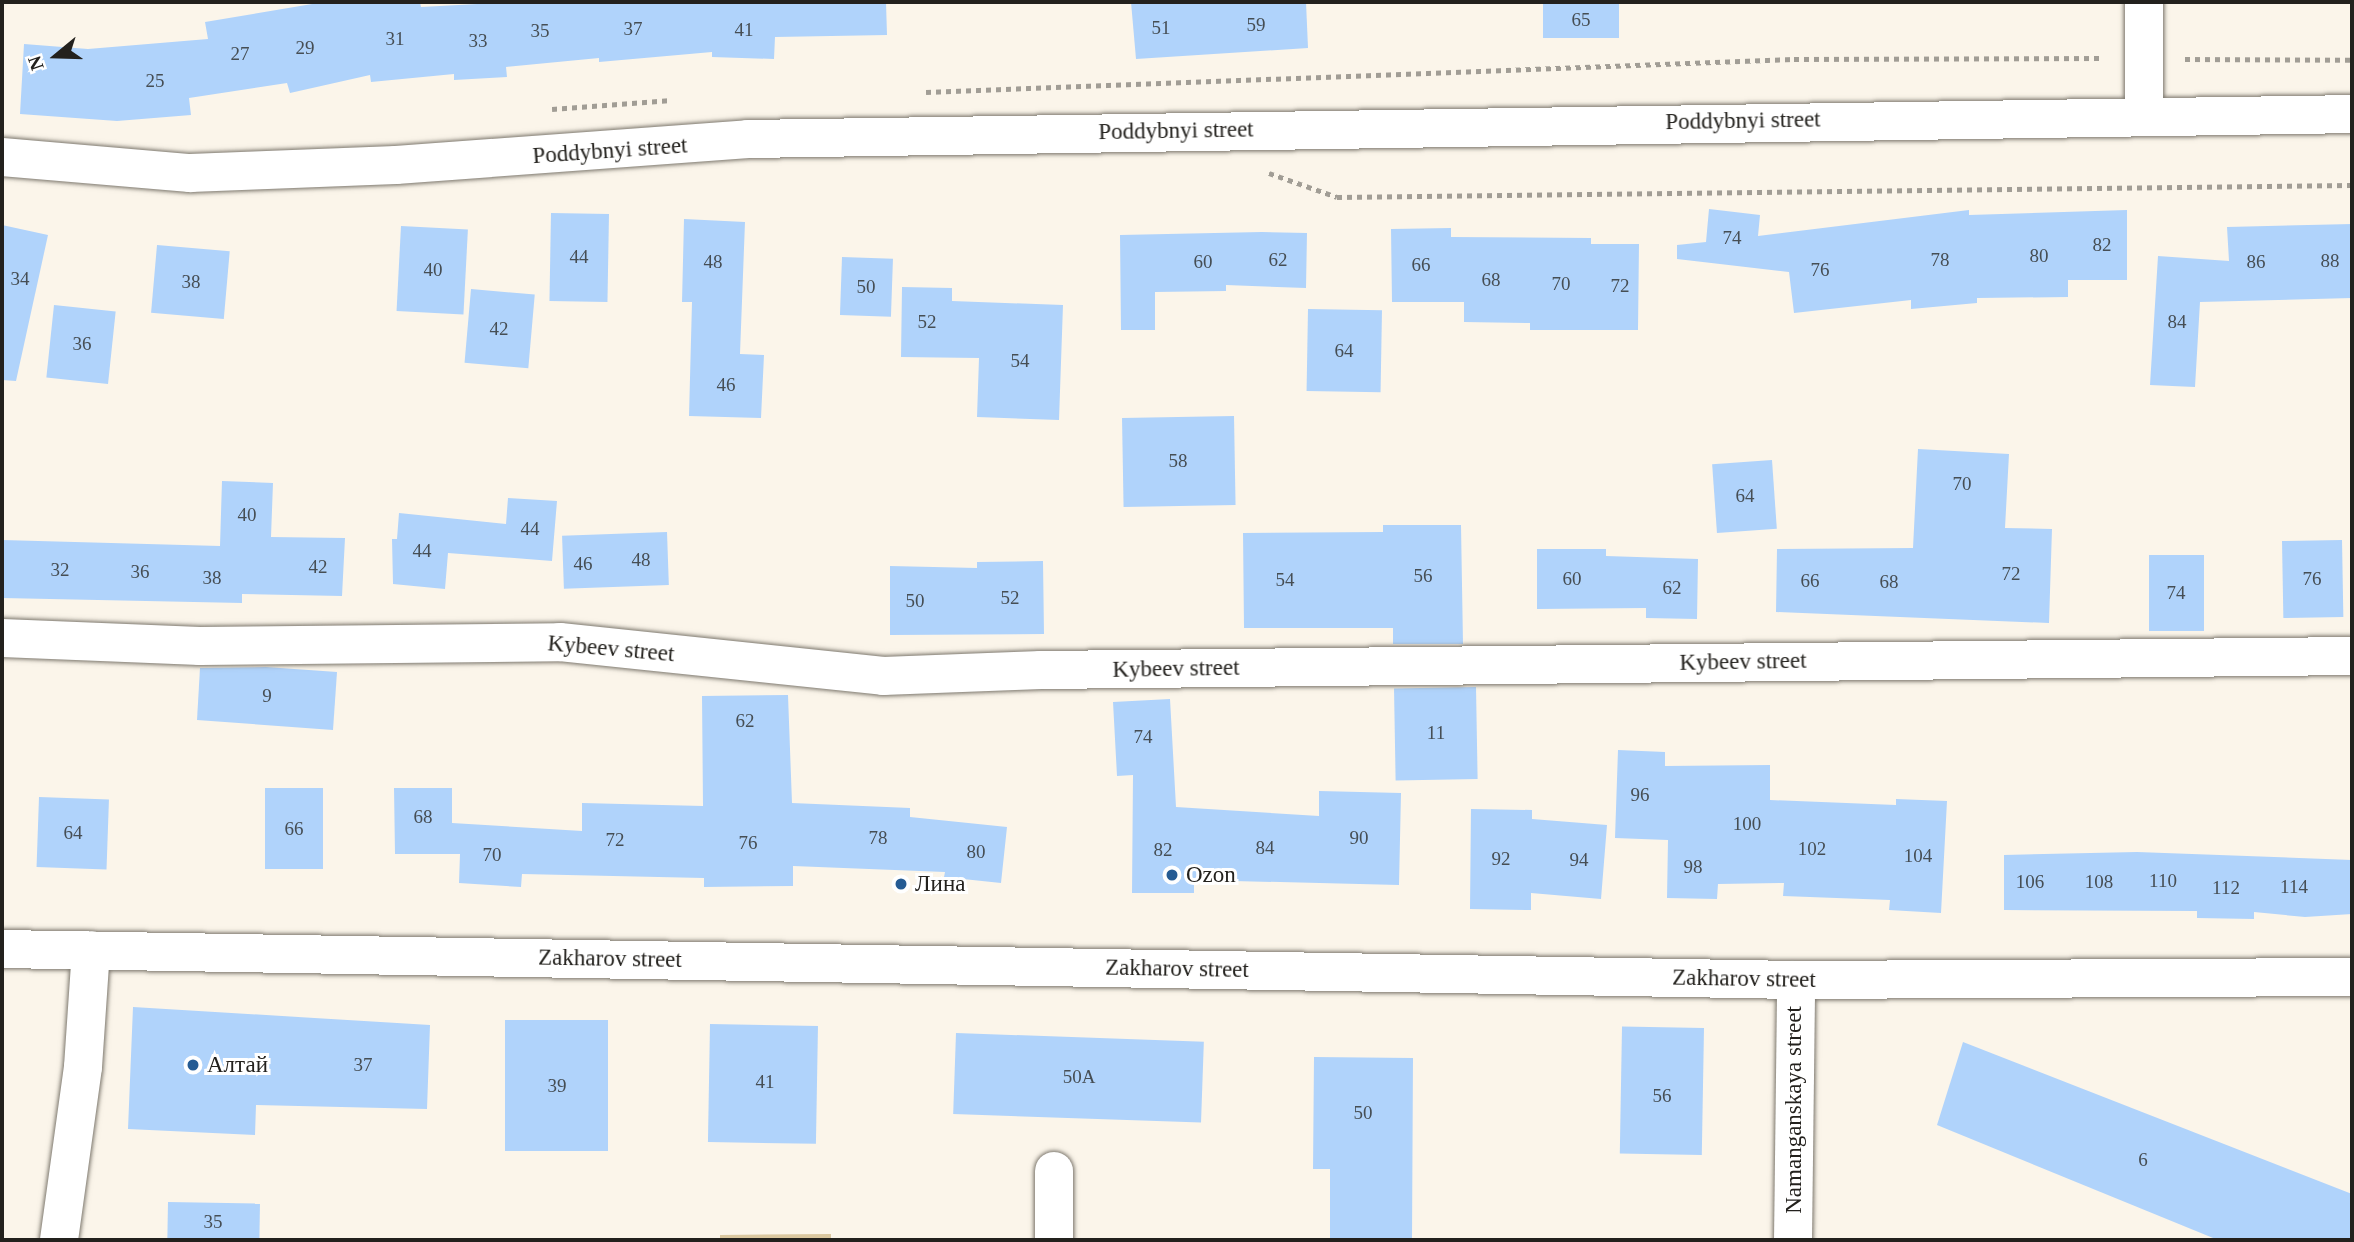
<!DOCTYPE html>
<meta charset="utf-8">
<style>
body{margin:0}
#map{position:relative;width:2354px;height:1242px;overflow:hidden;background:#fbf5ea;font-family:"Times New Roman",serif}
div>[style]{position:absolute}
.green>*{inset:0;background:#dbc8a0}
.building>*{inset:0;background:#b0d3fb;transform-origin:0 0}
.path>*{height:4.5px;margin-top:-2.25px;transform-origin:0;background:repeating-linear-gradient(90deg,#a19d95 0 5px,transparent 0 10px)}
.roads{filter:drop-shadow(0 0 2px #7e796f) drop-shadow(0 0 2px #7e796f)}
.street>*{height:38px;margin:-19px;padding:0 19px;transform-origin:19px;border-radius:19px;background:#fff}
.dots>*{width:19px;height:19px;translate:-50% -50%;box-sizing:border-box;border:4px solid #fff;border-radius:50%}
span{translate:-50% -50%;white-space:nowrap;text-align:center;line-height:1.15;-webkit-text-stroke:6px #fff;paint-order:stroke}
.number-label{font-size:19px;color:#464e54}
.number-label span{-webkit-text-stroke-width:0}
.street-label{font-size:23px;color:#23211d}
.poi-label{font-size:23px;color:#23211d}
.left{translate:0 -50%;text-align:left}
.frame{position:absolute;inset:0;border:4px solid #23211d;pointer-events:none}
.north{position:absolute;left:21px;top:21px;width:70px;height:70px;-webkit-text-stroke:5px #fff;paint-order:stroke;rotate:251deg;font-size:19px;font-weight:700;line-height:28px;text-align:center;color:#23211d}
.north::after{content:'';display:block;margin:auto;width:24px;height:32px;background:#23211d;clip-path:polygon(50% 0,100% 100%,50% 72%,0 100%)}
</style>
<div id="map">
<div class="green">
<i style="clip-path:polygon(831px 1234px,831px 1240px,720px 1240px,720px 1235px)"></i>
</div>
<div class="building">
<i style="clip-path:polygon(324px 2px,420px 2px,421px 7px,516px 2px,886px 2px,887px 35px,775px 37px,774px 59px,712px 57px,712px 52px,599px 62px,599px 58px,506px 67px,507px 77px,454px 80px,454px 74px,371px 82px,370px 75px,290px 93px,287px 83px,189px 98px,191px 115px,117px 121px,20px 114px,24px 44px,88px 49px,208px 39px,205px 22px)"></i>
<i style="clip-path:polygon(1131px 2px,1306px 2px,1308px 48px,1136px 59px)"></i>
<i style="left:1543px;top:2px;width:76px;height:36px"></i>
<i style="clip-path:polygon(1709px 209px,1760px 215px,1758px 236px,1969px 210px,1969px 215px,2127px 210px,2127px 280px,2068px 280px,2068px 297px,1977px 298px,1977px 303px,1911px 309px,1911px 300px,1794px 313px,1789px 272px,1677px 259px,1677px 245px,1706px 242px)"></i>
<i style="left:551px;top:213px;width:58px;height:88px;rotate:1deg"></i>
<i style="clip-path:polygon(684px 219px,745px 222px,740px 354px,764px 355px,761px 418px,689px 416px,692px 302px,682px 302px)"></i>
<i style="clip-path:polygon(2352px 224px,2352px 298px,2200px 302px,2195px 387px,2150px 385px,2158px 256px,2229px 261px,2227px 227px)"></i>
<i style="clip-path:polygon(2px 225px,48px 235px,16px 381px,2px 380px)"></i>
<i style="left:401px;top:226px;width:67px;height:85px;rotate:3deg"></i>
<i style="clip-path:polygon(1451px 228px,1451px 237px,1591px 238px,1591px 244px,1639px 244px,1638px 330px,1530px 330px,1530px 323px,1464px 322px,1464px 302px,1392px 302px,1391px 229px)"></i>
<i style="clip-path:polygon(1262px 232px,1307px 233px,1306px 288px,1226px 285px,1226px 291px,1155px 292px,1155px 330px,1121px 330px,1120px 235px)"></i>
<i style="left:157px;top:245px;width:73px;height:68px;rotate:5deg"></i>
<i style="left:842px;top:257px;width:51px;height:58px;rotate:2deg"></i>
<i style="clip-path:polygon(902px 287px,952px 288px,952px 301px,1063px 305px,1059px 420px,977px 417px,979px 358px,901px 357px)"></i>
<i style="left:471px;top:289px;width:64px;height:74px;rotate:5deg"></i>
<i style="left:54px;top:305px;width:62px;height:73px;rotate:6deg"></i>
<i style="left:1308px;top:309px;width:74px;height:82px;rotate:1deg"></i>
<i style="left:1234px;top:416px;width:89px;height:112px;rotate:89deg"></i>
<i style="clip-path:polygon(1918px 449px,2009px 454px,2005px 528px,2052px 529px,2049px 623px,1776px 612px,1777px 549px,1913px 548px)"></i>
<i style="left:1772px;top:460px;width:69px;height:60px;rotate:86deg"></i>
<i style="clip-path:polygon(222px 481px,273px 483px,271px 537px,345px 538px,342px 596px,242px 594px,242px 603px,2px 598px,2px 540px,220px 546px)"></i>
<i style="clip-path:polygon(508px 498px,557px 501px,552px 561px,448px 553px,445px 589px,393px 584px,392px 539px,397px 539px,399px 513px,506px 524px)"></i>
<i style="clip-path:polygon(1383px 525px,1461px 525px,1463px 644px,1393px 644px,1393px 628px,1244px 628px,1243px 533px,1383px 532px)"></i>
<i style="left:667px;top:532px;width:53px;height:105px;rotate:88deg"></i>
<i style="left:2342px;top:540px;width:77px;height:60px;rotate:89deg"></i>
<i style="clip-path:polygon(1537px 549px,1606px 549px,1606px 556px,1698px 559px,1697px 619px,1646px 618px,1646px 608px,1537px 609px)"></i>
<i style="left:2149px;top:555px;width:55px;height:76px"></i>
<i style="clip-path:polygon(1043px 561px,1044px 634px,890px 635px,890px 566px,977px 568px,977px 562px)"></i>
<i style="clip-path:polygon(266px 667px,337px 672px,333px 730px,197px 720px,200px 668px)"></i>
<i style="left:1476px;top:687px;width:92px;height:82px;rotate:89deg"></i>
<i style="clip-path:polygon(788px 695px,792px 803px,910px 808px,910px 817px,1007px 827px,1001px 883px,944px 877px,945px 872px,793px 866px,793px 886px,704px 887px,704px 878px,522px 874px,521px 887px,459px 883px,460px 854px,395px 854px,394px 788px,452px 788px,452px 823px,582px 831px,582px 803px,703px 806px,702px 696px)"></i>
<i style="clip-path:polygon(1170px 699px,1176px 807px,1319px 816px,1319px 791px,1401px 793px,1399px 885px,1194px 880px,1194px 893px,1132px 893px,1133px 775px,1117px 776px,1113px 702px)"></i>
<i style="clip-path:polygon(1618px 750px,1665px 752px,1665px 766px,1770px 765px,1770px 800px,1896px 805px,1896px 799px,1947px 801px,1941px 913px,1889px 910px,1890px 900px,1783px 896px,1784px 883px,1718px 884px,1717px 899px,1667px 898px,1668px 840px,1615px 838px)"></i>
<i style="left:323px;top:788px;width:81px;height:58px;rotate:90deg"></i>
<i style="left:39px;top:797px;width:70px;height:70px;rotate:2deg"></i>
<i style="clip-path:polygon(1471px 809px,1532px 810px,1532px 819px,1607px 825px,1601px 899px,1531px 893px,1531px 910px,1470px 909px)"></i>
<i style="clip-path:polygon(2137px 852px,2352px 860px,2352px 914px,2305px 917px,2254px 912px,2254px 919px,2197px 918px,2197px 911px,2004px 910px,2004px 855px)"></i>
<i style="clip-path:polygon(133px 1007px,430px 1025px,427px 1109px,256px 1105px,255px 1135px,128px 1129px)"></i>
<i style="left:608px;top:1020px;width:131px;height:103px;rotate:90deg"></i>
<i style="left:710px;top:1024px;width:108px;height:118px;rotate:1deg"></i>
<i style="left:1704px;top:1028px;width:127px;height:82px;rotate:91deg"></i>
<i style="left:956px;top:1033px;width:248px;height:81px;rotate:2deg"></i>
<i style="clip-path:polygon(1963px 1042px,2352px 1194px,2352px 1240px,2218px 1240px,1937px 1125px)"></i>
<i style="clip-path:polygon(1314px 1057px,1413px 1058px,1412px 1240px,1330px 1240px,1330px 1169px,1313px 1169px)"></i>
<i style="left:168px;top:1202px;width:92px;height:38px;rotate:1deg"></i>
</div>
<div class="path">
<i style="left:2185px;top:59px;width:167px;rotate:0.3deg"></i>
<i style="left:926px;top:92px;width:869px;rotate:-2.18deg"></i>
<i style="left:1794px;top:59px;width:309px;rotate:-0.2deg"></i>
<i style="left:552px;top:109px;width:120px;rotate:-4.3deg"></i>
<i style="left:1269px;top:173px;width:72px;rotate:19.4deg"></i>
<i style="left:1337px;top:197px;width:1015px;rotate:-0.68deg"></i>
</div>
<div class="roads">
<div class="street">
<i style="left:2144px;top:2px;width:115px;rotate:90deg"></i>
<i style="left:2px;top:157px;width:189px;rotate:4.9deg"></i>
<i style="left:190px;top:173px;width:206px;rotate:-2.2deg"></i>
<i style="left:396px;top:165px;width:353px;rotate:-4.2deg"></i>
<i style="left:748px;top:139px;width:1604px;rotate:-0.89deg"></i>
<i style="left:2px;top:638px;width:198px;rotate:2.3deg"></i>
<i style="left:200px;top:646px;width:360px;rotate:-0.6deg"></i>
<i style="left:560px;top:642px;width:325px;rotate:6deg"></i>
<i style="left:883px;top:676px;width:158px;rotate:-2.2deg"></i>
<i style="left:1041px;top:670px;width:1311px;rotate:-0.61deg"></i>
<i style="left:2px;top:949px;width:1794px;rotate:0.99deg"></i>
<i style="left:1796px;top:980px;width:556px;rotate:-0.31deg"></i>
<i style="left:1054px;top:1171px;width:69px;rotate:90deg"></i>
<i style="left:59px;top:1240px;width:175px;rotate:-82.1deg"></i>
<i style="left:83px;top:1067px;width:117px;rotate:-86.1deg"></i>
<i style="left:1793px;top:1240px;width:260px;rotate:-89.3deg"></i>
</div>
</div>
<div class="dots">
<i style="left:1172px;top:875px;background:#255b93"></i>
<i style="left:901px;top:884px;background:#255b93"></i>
<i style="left:193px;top:1065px;background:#255b93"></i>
</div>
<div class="number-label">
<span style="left:1581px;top:20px">65</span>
<span style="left:1256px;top:25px">59</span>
<span style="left:1161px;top:28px">51</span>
<span style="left:633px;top:29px">37</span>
<span style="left:744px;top:30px">41</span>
<span style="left:540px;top:31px">35</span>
<span style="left:395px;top:39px">31</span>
<span style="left:478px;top:41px">33</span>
<span style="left:305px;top:48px">29</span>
<span style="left:240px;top:54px">27</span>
<span style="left:155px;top:81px">25</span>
<span style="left:1732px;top:238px">74</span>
<span style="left:2102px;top:245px">82</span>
<span style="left:2039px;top:256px">80</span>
<span style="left:579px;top:257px">44</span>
<span style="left:1278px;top:260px">62</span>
<span style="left:1940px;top:260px">78</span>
<span style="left:2330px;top:261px">88</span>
<span style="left:713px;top:262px">48</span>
<span style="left:1203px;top:262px">60</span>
<span style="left:2256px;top:262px">86</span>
<span style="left:1421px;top:265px">66</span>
<span style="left:433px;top:270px">40</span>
<span style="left:1820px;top:270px">76</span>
<span style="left:20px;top:279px">34</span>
<span style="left:1491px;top:280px">68</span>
<span style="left:191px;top:282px">38</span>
<span style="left:1561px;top:284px">70</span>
<span style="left:1620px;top:286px">72</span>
<span style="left:866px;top:287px">50</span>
<span style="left:927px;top:322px">52</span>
<span style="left:2177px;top:322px">84</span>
<span style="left:499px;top:329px">42</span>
<span style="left:82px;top:344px">36</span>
<span style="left:1344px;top:351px">64</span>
<span style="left:1020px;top:361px">54</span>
<span style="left:726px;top:385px">46</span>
<span style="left:1178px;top:461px">58</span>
<span style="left:1962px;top:484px">70</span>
<span style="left:1745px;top:496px">64</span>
<span style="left:247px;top:515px">40</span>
<span style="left:530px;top:529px">44</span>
<span style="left:422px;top:551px">44</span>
<span style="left:641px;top:560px">48</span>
<span style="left:583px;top:564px">46</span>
<span style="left:318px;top:567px">42</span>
<span style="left:60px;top:570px">32</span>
<span style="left:140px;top:572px">36</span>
<span style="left:2011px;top:574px">72</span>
<span style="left:1423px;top:576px">56</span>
<span style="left:212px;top:578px">38</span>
<span style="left:1572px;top:579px">60</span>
<span style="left:2312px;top:579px">76</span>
<span style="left:1285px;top:580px">54</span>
<span style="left:1810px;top:581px">66</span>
<span style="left:1889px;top:582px">68</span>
<span style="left:1672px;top:588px">62</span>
<span style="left:2176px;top:593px">74</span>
<span style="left:1010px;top:598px">52</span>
<span style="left:915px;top:601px">50</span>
<span style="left:267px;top:696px">9</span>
<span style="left:745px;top:721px">62</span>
<span style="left:1436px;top:733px">11</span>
<span style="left:1143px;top:737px">74</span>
<span style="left:1640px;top:795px">96</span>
<span style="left:423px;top:817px">68</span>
<span style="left:1747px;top:824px">100</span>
<span style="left:294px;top:829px">66</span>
<span style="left:73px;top:833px">64</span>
<span style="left:878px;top:838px">78</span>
<span style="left:1359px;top:838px">90</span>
<span style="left:615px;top:840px">72</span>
<span style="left:748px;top:843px">76</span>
<span style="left:1265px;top:848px">84</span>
<span style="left:1812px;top:849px">102</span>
<span style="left:1163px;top:850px">82</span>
<span style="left:976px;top:852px">80</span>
<span style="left:492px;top:855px">70</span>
<span style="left:1918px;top:856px">104</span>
<span style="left:1501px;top:859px">92</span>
<span style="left:1579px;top:860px">94</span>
<span style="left:1693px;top:867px">98</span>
<span style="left:2163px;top:881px">110</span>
<span style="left:2030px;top:882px">106</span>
<span style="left:2099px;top:882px">108</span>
<span style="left:2294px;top:887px">114</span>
<span style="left:2226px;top:888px">112</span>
<span style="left:363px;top:1065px">37</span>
<span style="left:1079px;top:1077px">50А</span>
<span style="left:765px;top:1082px">41</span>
<span style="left:557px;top:1086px">39</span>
<span style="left:1662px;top:1096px">56</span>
<span style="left:1363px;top:1113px">50</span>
<span style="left:2143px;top:1160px">6</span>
<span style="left:213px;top:1222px">35</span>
</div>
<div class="street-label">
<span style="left:1743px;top:121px;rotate:-1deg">Poddybnyi street</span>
<span style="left:1176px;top:131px;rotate:-1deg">Poddybnyi street</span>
<span style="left:610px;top:151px;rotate:-4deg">Poddybnyi street</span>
<span style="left:611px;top:649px;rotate:5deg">Kybeev street</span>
<span style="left:1743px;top:662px;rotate:-1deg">Kybeev street</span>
<span style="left:1176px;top:669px;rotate:-1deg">Kybeev street</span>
<span style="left:610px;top:959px;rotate:1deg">Zakharov street</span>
<span style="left:1177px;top:969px;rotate:1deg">Zakharov street</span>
<span style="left:1744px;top:979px;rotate:1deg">Zakharov street</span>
<span style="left:1794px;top:1110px;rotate:-90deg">Namanganskaya street</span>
</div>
<div class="poi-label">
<span class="left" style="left:1186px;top:875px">Ozon</span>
<span class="left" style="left:915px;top:884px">Лина</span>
<span class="left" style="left:207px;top:1065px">Алтай</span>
</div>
<div class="frame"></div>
<div class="north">N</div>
</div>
